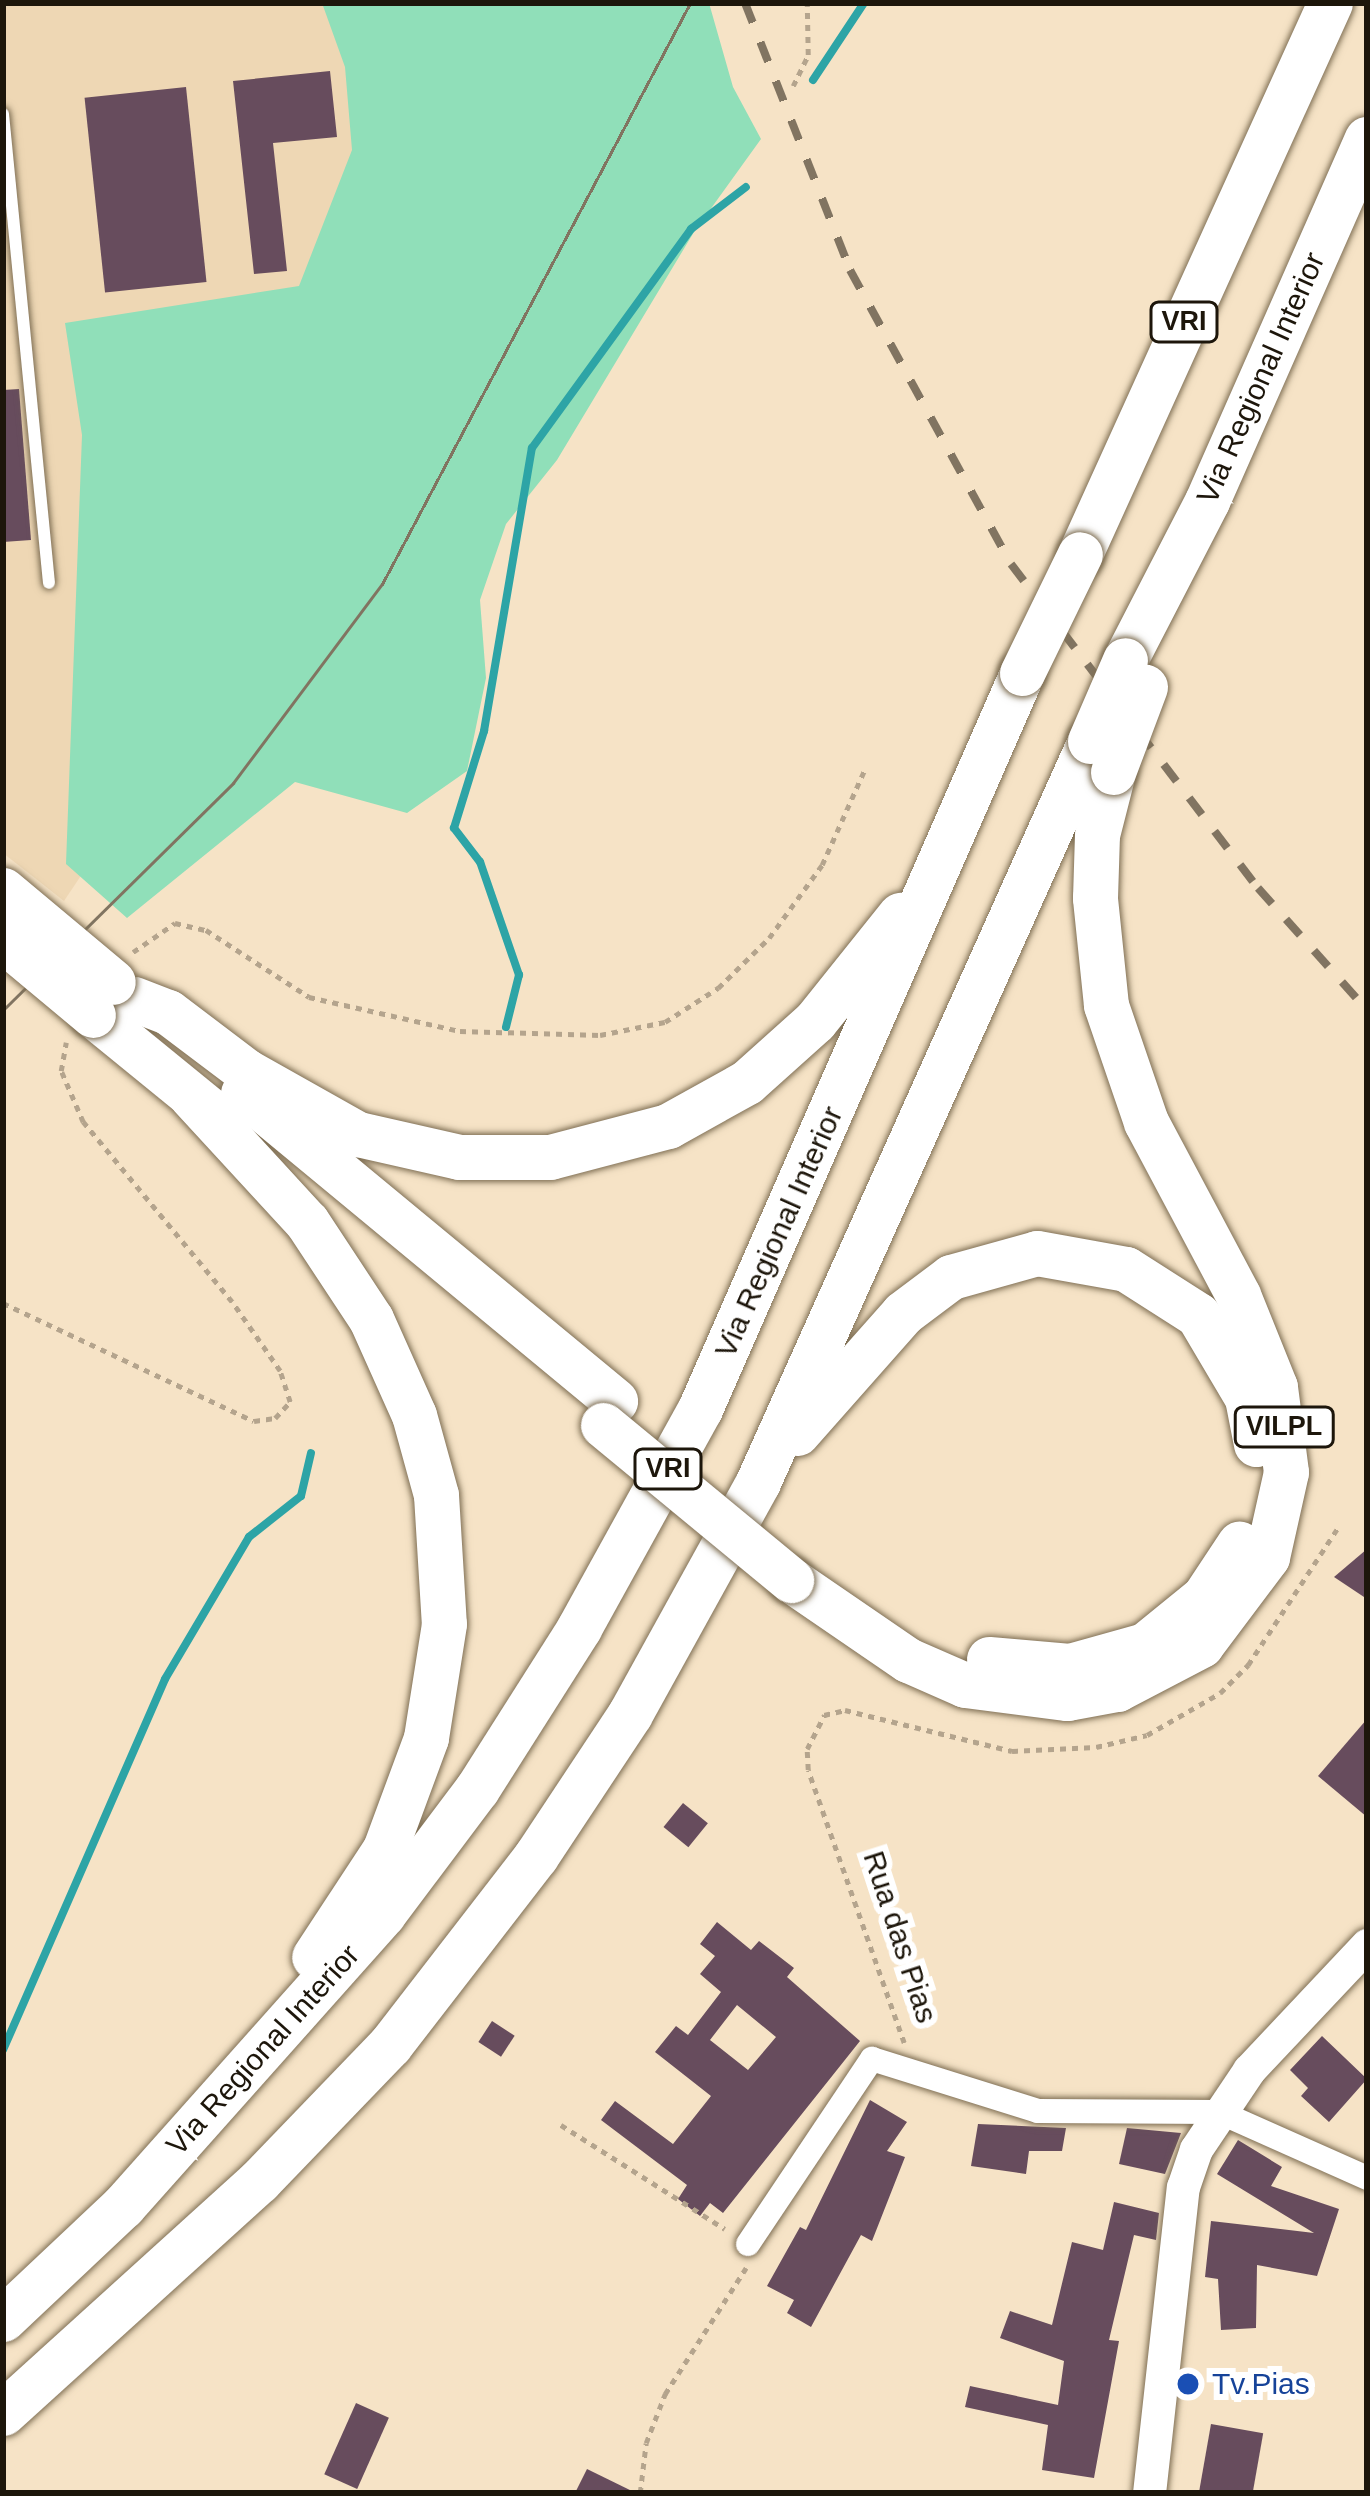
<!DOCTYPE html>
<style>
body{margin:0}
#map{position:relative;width:1370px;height:2496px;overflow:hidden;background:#f6e3c6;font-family:Arial,sans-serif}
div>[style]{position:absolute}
.built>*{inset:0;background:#eed7b4}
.green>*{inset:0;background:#90dfb9}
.stream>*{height:8px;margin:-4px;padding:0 4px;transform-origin:4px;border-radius:4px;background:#2da4a6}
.building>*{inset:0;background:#674c5d;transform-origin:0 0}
.path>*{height:4.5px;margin-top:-2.25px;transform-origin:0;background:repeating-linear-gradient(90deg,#b4a48d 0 6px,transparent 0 12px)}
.roads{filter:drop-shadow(0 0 3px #7f6f54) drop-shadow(0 0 3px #7f6f54)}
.lane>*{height:12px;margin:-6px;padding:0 6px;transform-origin:6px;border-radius:6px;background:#fff}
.street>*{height:24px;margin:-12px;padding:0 12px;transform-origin:12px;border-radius:12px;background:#fff}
.secondary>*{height:33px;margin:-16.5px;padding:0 16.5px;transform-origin:16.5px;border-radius:16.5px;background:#fff}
.highway>*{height:45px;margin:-22.5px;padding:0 22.5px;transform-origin:22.5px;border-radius:22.5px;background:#fff}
.tram>*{height:3px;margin:-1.5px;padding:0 1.5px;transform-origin:1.5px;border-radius:1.5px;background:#817461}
.rail>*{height:8px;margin-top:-4px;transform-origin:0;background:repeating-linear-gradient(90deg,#817461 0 21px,transparent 0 42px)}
.bridges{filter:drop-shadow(0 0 3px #7f6f54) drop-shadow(0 0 3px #7f6f54)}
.highway-bridge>*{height:45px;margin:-22.5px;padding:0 22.5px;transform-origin:22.5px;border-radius:22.5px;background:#fff}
.dots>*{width:33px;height:33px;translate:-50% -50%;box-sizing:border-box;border:6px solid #fff;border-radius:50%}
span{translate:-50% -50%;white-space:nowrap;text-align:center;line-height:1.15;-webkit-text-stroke:12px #fff;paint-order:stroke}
.shield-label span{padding:3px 9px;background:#fff;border:3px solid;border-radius:9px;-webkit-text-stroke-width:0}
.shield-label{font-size:27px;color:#1d160b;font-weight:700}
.street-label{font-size:30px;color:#1d160b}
.transit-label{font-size:30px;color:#164399}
.left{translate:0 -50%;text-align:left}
.frame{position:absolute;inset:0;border:6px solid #1d160b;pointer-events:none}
</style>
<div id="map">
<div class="built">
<i style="clip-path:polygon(3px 3px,664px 3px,64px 901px,3px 853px)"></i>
</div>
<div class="green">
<i style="clip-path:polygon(322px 3px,709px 3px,733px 87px,761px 139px,694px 232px,557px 460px,506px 524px,480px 600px,486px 678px,467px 771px,407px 813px,295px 782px,127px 918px,66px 864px,82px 435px,65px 323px,299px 286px,352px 150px,345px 67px)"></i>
</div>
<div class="stream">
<i style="left:813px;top:80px;width:92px;rotate:-56.5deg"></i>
<i style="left:506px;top:1027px;width:54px;rotate:-76deg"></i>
<i style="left:519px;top:975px;width:120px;rotate:-109deg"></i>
<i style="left:480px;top:862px;width:43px;rotate:-127.4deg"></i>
<i style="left:454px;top:828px;width:102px;rotate:-72.8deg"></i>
<i style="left:484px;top:731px;width:287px;rotate:-80.4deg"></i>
<i style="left:532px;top:448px;width:271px;rotate:-54deg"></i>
<i style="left:691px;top:229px;width:69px;rotate:-37.4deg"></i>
<i style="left:3px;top:2050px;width:405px;rotate:-66.4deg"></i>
<i style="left:165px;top:1679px;width:165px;rotate:-59.4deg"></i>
<i style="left:249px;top:1537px;width:66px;rotate:-38.3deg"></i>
<i style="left:301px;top:1496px;width:44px;rotate:-76.9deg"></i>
</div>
<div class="building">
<i style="clip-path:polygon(330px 71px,337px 137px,273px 143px,287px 271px,254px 274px,233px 81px)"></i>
<i style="left:186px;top:87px;width:196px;height:102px;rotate:84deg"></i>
<i style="clip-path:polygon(19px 389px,31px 540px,3px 542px,3px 390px)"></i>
<i style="clip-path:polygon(1367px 1549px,1367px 1599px,1334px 1577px)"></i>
<i style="clip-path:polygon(1367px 1719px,1367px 1817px,1318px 1776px)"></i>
<i style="left:683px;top:1803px;width:32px;height:31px;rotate:39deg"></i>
<i style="clip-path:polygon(evenodd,717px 1922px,751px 1950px,759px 1941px,794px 1968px,787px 1977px,860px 2041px,723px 2213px,710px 2203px,700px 2216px,678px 2199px,687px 2185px,601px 2120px,615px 2101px,673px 2144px,711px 2096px,655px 2052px,676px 2026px,688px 2035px,721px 1992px,700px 1974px,715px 1956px,700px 1944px,717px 1922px,737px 2005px,776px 2037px,748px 2070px,710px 2040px,737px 2005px)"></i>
<i style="left:492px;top:2021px;width:27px;height:25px;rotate:33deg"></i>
<i style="clip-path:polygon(1322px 2036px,1367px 2079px,1329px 2122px,1301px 2096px,1308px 2088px,1290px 2070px)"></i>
<i style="clip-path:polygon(870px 2100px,907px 2122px,887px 2151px,905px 2157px,872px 2241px,861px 2235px,811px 2327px,787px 2313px,794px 2300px,767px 2286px,800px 2227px,806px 2230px)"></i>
<i style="clip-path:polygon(978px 2124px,1066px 2128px,1062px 2151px,1029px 2151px,1026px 2174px,971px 2166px)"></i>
<i style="clip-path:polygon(1127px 2128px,1181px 2133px,1165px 2174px,1119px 2164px)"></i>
<i style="clip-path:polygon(1238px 2140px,1282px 2167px,1271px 2186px,1339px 2209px,1317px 2276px,1257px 2265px,1256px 2328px,1221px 2330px,1218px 2279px,1205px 2277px,1211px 2221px,1314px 2233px,1217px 2174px)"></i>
<i style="clip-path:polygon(1114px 2202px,1159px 2213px,1156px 2240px,1134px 2235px,1109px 2340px,1119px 2341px,1094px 2478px,1042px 2470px,1048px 2425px,965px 2407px,970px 2386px,1058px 2405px,1064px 2361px,1000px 2338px,1010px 2311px,1052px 2325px,1072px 2242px,1103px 2250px)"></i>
<i style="left:356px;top:2403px;width:36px;height:78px;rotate:24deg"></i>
<i style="left:1211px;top:2424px;width:53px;height:70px;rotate:10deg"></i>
<i style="clip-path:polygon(587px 2469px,636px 2493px,575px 2493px)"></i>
</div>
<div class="path">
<i style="left:793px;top:86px;width:34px;rotate:-64deg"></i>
<i style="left:808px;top:55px;width:52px;rotate:-91.1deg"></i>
<i style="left:133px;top:952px;width:51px;rotate:-34.6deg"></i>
<i style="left:175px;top:923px;width:32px;rotate:13deg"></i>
<i style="left:206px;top:930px;width:123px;rotate:33deg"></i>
<i style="left:309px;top:997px;width:155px;rotate:12.7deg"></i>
<i style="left:460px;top:1031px;width:140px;rotate:1.6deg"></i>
<i style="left:600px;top:1035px;width:66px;rotate:-11.3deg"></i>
<i style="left:665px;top:1022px;width:63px;rotate:-32.7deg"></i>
<i style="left:718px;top:988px;width:71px;rotate:-44.4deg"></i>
<i style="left:769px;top:938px;width:90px;rotate:-54deg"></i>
<i style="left:822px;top:865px;width:105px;rotate:-65.9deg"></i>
<i style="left:3px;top:1303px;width:277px;rotate:25.2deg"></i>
<i style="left:254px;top:1421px;width:21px;rotate:-8deg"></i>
<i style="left:275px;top:1418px;width:22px;rotate:-47deg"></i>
<i style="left:290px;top:1402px;width:33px;rotate:-108deg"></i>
<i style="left:280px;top:1371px;width:84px;rotate:-124.8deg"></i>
<i style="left:232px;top:1302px;width:234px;rotate:-129.6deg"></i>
<i style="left:83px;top:1122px;width:56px;rotate:-113.3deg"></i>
<i style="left:61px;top:1071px;width:29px;rotate:-80deg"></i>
<i style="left:904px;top:2043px;width:289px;rotate:-109.4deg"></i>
<i style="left:808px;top:1770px;width:21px;rotate:-93deg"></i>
<i style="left:807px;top:1749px;width:38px;rotate:-63deg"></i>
<i style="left:824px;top:1715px;width:22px;rotate:-13deg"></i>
<i style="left:845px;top:1710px;width:172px;rotate:13.8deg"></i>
<i style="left:1012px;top:1751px;width:84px;rotate:-2.7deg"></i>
<i style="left:1096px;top:1747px;width:52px;rotate:-13.2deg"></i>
<i style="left:1147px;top:1735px;width:84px;rotate:-29.9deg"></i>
<i style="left:1220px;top:1693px;width:40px;rotate:-45deg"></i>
<i style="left:1248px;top:1665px;width:163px;rotate:-56.8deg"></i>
<i style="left:561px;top:2125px;width:194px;rotate:32.4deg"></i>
<i style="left:640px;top:2493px;width:50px;rotate:-83.2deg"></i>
<i style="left:646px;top:2443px;width:53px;rotate:-68.8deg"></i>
<i style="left:665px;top:2394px;width:150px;rotate:-57.3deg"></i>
</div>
<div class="roads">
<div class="lane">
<i style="left:3px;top:114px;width:471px;rotate:84.4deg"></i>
</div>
<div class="street">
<i style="left:748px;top:2244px;width:223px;rotate:-56.2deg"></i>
<i style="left:872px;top:2059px;width:174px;rotate:17.4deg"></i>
<i style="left:1038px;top:2111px;width:181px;rotate:0.3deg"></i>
<i style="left:1219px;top:2112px;width:162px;rotate:24deg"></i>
</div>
<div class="secondary">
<i style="left:1149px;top:2493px;width:308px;rotate:-83.7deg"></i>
<i style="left:1183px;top:2187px;width:40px;rotate:-71.1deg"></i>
<i style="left:1196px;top:2149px;width:95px;rotate:-56.1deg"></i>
<i style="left:1249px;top:2070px;width:172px;rotate:-46.7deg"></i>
</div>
<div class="highway">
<i style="left:1080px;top:554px;width:605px;rotate:-65.6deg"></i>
<i style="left:1125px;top:660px;width:179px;rotate:-62.7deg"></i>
<i style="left:1207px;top:501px;width:396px;rotate:-66.2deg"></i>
<i style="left:134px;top:999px;width:36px;rotate:21deg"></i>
<i style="left:168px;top:1012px;width:98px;rotate:37.1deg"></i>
<i style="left:246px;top:1071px;width:129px;rotate:29.4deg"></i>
<i style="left:358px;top:1134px;width:104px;rotate:12.8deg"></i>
<i style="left:459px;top:1157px;width:91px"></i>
<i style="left:550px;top:1157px;width:122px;rotate:-14.7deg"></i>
<i style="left:668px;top:1126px;width:90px;rotate:-29.1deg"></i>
<i style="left:747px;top:1082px;width:91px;rotate:-41.9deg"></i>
<i style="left:815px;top:1021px;width:136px;rotate:-51.3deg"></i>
<i style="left:93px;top:1015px;width:154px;rotate:39.2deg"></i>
<i style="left:243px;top:1093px;width:483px;rotate:39.6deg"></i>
<i style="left:191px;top:1096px;width:171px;rotate:47.4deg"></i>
<i style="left:307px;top:1222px;width:116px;rotate:56.6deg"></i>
<i style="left:371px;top:1319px;width:105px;rotate:65.9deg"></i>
<i style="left:414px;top:1415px;width:83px;rotate:74.6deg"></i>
<i style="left:436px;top:1495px;width:129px;rotate:86.5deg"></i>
<i style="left:444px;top:1624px;width:115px;rotate:99deg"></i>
<i style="left:426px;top:1738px;width:118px;rotate:110.3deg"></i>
<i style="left:385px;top:1849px;width:129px;rotate:123.3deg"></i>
<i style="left:797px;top:1433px;width:160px;rotate:-48.5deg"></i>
<i style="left:903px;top:1313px;width:60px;rotate:-36.9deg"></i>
<i style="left:951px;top:1277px;width:89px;rotate:-15.6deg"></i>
<i style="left:1037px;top:1253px;width:90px;rotate:10.2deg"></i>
<i style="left:1126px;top:1269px;width:85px;rotate:32.6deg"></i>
<i style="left:1198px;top:1315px;width:96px;rotate:59.4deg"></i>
<i style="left:1247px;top:1398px;width:47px;rotate:78.9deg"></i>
<i style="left:791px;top:1580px;width:142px;rotate:34.4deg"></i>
<i style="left:908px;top:1660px;width:62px;rotate:23.7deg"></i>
<i style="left:965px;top:1685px;width:103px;rotate:7.3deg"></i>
<i style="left:1067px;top:1698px;width:51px;rotate:-10.2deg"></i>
<i style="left:1117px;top:1689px;width:95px;rotate:-27.6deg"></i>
<i style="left:1201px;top:1645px;width:110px;rotate:-53.1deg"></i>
<i style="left:1267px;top:1557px;width:87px;rotate:-77.4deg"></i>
<i style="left:1286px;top:1472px;width:86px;rotate:-97.4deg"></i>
<i style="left:1275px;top:1387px;width:99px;rotate:-111.9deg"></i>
<i style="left:1238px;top:1295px;width:196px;rotate:-118deg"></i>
<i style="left:1146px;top:1122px;width:124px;rotate:-108.9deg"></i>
<i style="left:1106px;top:1005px;width:108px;rotate:-95.9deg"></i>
<i style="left:1095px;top:898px;width:63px;rotate:-88.2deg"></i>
<i style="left:1097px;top:835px;width:65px;rotate:-75.7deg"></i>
<i style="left:989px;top:1659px;width:81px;rotate:4.9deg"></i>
<i style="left:1070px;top:1666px;width:78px;rotate:-15.6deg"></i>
<i style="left:1145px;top:1645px;width:76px;rotate:-39.1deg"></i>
<i style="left:1204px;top:1597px;width:64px;rotate:-56.6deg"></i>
<i style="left:3px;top:2319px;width:165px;rotate:-43.3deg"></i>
<i style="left:123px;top:2206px;width:391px;rotate:-48.3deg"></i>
<i style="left:383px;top:1914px;width:156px;rotate:-53.1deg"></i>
<i style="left:477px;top:1789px;width:191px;rotate:-57.6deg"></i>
<i style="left:579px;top:1628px;width:250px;rotate:-61.1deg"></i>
<i style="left:700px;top:1409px;width:803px;rotate:-66.37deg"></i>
<i style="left:3px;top:2413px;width:345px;rotate:-42.2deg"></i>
<i style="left:259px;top:2181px;width:189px;rotate:-46.1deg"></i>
<i style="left:390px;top:2045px;width:239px;rotate:-52.3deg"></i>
<i style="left:536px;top:1856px;width:170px;rotate:-56.5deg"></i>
<i style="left:630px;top:1714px;width:265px;rotate:-61.1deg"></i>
<i style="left:758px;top:1482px;width:812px;rotate:-65.87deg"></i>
</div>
</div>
<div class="tram">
<i style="left:3px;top:1010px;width:323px;rotate:-44.6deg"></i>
<i style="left:233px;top:783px;width:249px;rotate:-53.2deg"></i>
<i style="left:382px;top:584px;width:658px;rotate:-62.07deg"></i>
</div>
<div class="rail">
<i style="left:745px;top:3px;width:287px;rotate:68.5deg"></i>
<i style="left:850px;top:270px;width:335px;rotate:61.3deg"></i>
<i style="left:1011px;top:564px;width:407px;rotate:52.7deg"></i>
<i style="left:1258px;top:888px;width:164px;rotate:48.2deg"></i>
</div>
<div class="bridges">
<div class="highway-bridge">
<i style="left:1022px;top:673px;width:132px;rotate:-64deg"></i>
<i style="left:1090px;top:741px;width:88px;rotate:-66.6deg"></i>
<i style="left:1113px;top:772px;width:91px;rotate:-69.4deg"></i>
<i style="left:3px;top:890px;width:143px;rotate:39.9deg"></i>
<i style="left:3px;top:940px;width:117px;rotate:39.8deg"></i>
<i style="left:603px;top:1425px;width:244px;rotate:39.5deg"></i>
</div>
</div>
<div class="dots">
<i style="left:1188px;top:2384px;background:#1a4fb4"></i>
</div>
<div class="shield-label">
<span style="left:1184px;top:322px">VRI</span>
<span style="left:1284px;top:1427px">VILPL</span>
<span style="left:668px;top:1469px">VRI</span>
</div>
<div class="street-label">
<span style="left:1261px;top:378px;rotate:-66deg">Via Regional Interior</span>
<span style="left:779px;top:1232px;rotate:-66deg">Via Regional Interior</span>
<span style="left:900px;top:1937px;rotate:72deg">Rua das Pias</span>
<span style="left:263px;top:2050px;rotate:-48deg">Via Regional Interior</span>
</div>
<div class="transit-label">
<span class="left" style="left:1212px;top:2384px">Tv.Pias</span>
</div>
<div class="frame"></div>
</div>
